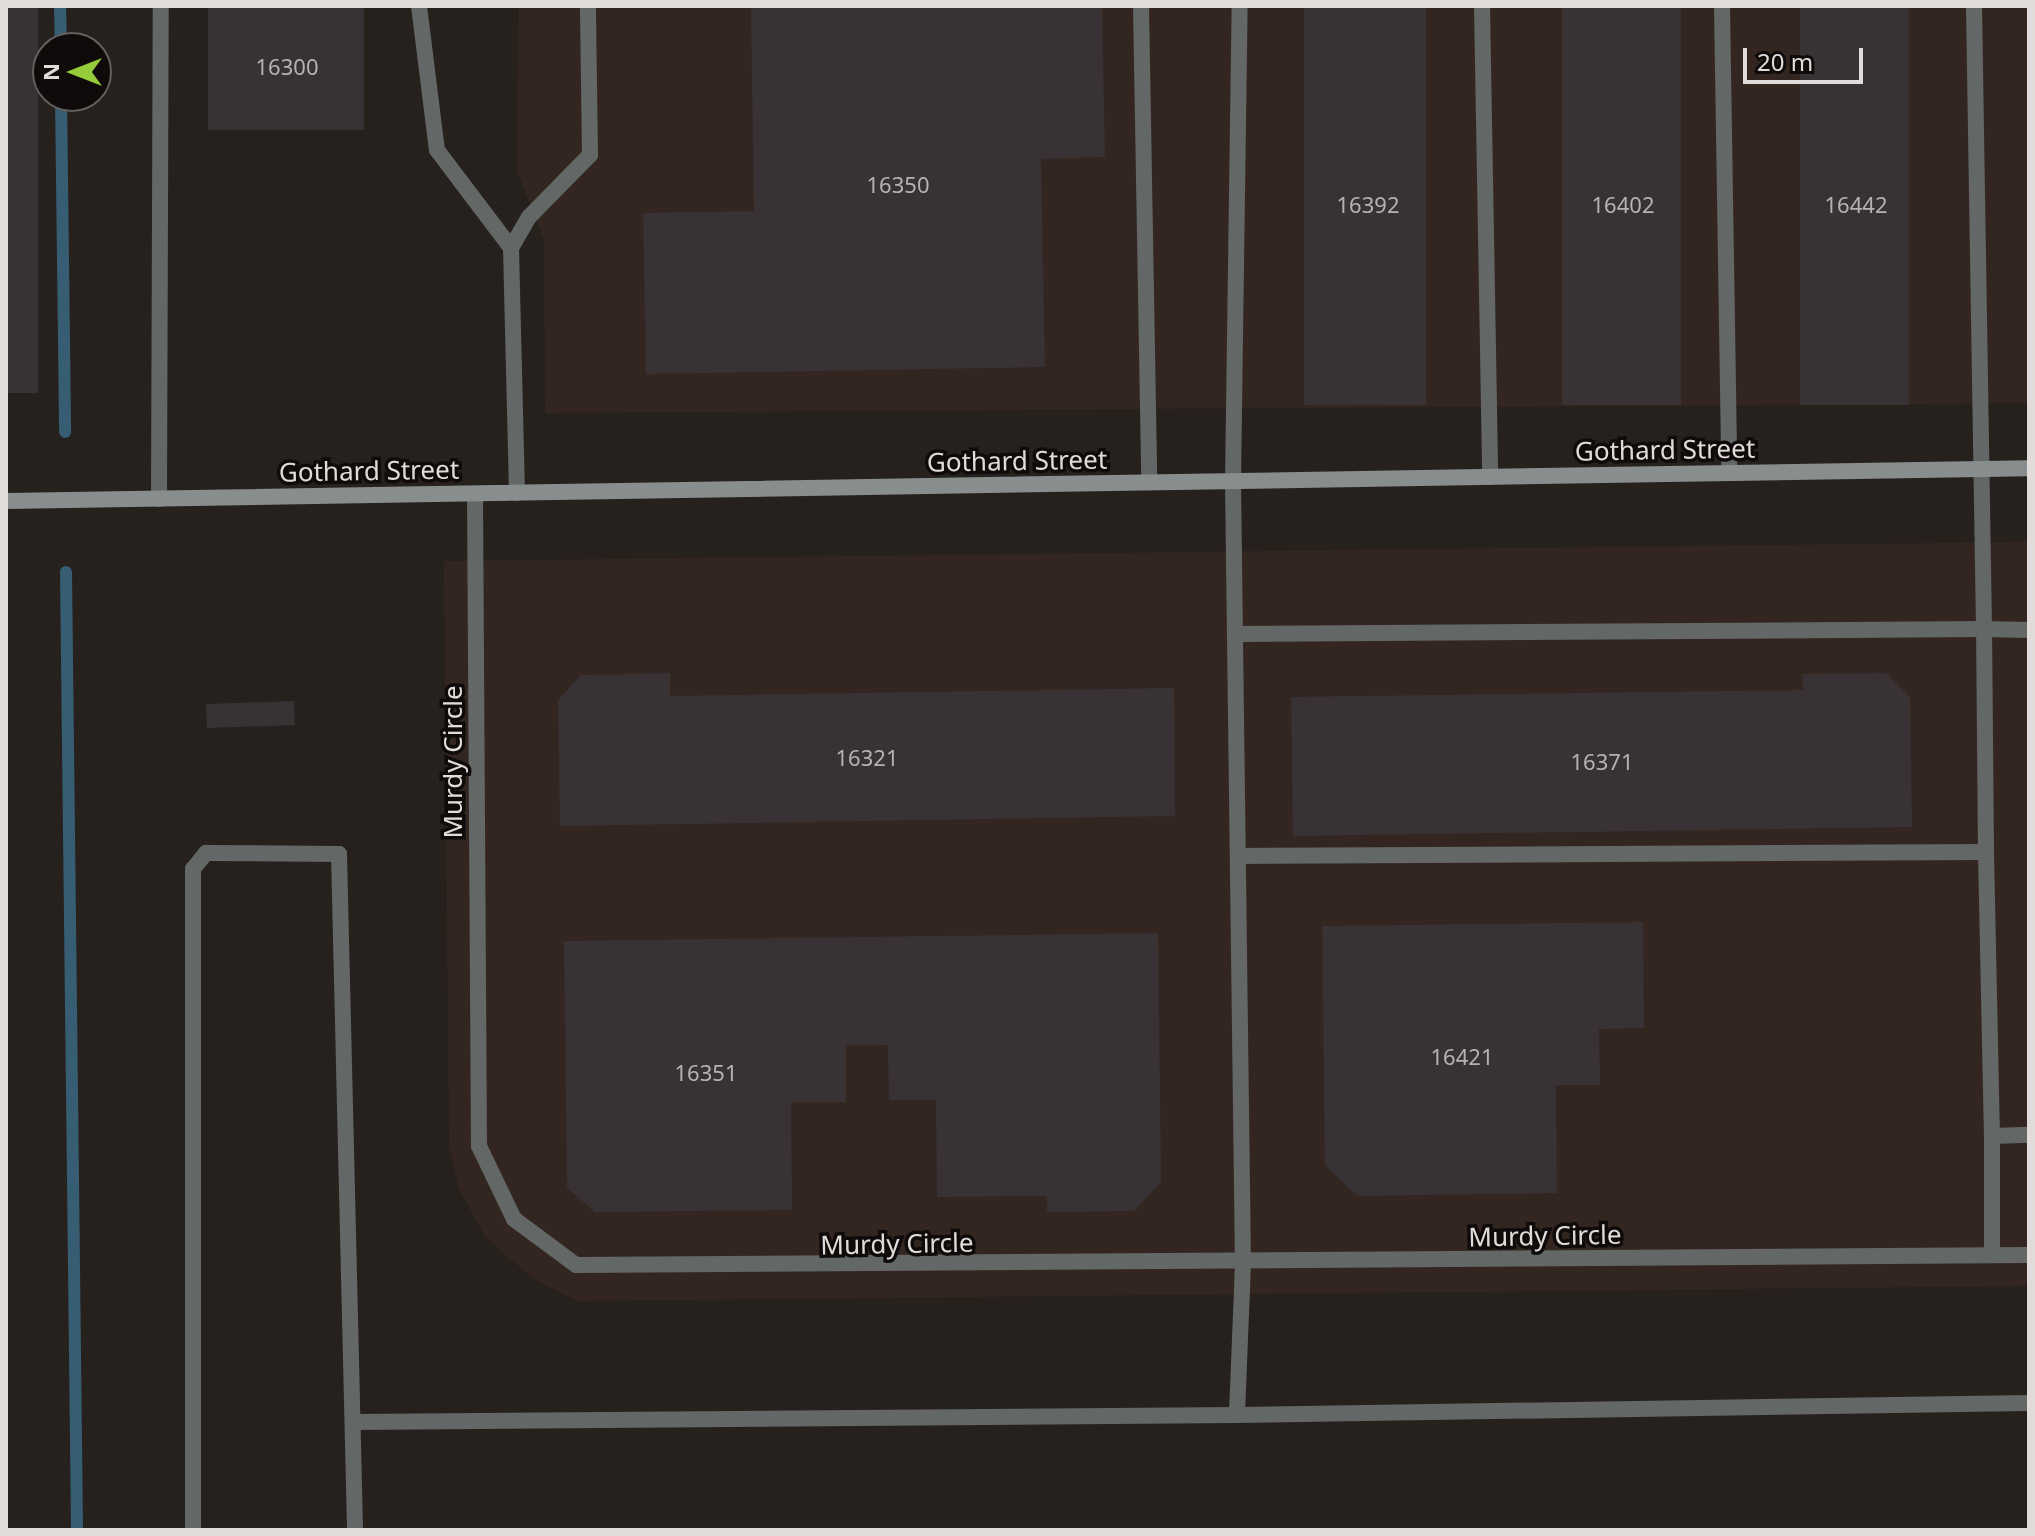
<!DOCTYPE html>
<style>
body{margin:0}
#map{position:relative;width:2035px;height:1536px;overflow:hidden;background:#27211e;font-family:"Noto Sans",sans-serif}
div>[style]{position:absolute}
.built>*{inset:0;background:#332621}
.stream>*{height:12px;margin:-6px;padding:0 6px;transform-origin:6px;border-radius:6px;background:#375d73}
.building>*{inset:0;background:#383235;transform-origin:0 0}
.lane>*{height:16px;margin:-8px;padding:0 8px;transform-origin:8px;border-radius:8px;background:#636766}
.street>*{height:16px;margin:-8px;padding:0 8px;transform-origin:8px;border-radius:8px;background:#636766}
.secondary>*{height:16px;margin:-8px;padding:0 8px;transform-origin:8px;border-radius:8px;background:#888e8d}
span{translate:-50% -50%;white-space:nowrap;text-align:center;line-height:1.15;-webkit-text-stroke:7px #0e0b0a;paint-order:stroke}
.number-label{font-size:22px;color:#b7b2b1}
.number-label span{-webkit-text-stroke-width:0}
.street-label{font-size:26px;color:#e1dcda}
.frame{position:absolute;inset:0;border:8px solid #e1dcda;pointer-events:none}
.north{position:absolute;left:32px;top:32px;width:80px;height:80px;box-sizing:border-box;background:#0e0b0a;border:2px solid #625f5d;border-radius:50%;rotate:270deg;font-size:22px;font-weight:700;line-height:32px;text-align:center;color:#e1dcda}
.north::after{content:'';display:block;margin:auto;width:28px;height:36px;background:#95cc3b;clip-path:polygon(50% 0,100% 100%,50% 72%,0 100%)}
.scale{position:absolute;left:1743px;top:48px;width:120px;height:36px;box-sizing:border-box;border:4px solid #e1dcda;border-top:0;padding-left:10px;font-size:24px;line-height:28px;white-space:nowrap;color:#e1dcda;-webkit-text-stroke:6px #0e0b0a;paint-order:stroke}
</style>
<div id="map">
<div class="built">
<i style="clip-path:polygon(519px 6px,2029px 6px,2029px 403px,545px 413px,544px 239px,517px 171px)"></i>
<i style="clip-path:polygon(2029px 542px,2029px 1286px,577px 1301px,534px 1279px,485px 1237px,459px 1188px,449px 1146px,444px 561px)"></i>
</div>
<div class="stream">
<i style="left:60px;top:6px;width:42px;rotate:88.6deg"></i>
<i style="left:61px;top:96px;width:336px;rotate:89.3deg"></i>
<i style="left:66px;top:572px;width:958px;rotate:89.34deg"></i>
</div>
<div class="building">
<i style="left:6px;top:6px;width:32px;height:387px"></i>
<i style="left:208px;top:6px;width:156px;height:124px"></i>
<i style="clip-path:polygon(751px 6px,1102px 6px,1105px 157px,1041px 159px,1045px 367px,646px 374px,643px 213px,754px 211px)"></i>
<i style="left:1304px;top:6px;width:122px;height:399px"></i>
<i style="left:1562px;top:6px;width:119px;height:399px"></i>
<i style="left:1800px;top:6px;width:109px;height:399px"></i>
<i style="clip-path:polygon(670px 673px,670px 696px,1174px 688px,1175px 816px,560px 826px,558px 700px,581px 675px)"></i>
<i style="clip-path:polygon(1886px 673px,1910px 697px,1912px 827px,1293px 836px,1291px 697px,1803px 690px,1802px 674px)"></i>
<i style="left:294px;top:701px;width:24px;height:88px;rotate:88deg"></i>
<i style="clip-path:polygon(1643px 922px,1644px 1028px,1599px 1029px,1600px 1085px,1556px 1085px,1557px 1193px,1357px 1196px,1325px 1165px,1322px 926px)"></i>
<i style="clip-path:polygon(1158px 933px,1161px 1182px,1134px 1211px,1047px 1212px,1047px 1196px,937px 1197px,936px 1100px,889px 1100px,888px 1045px,846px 1046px,846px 1102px,791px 1102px,792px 1210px,595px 1212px,567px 1188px,564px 941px)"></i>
</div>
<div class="lane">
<i style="left:419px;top:6px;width:145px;rotate:82.9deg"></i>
<i style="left:437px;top:150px;width:123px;rotate:52.9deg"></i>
<i style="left:1141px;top:6px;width:476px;rotate:89deg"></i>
<i style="left:1482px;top:6px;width:471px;rotate:89deg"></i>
<i style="left:1722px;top:6px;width:467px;rotate:89.1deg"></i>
<i style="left:1233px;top:481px;width:475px;rotate:-89.2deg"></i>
<i style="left:517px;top:493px;width:245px;rotate:-91.4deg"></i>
<i style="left:511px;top:248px;width:36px;rotate:-60deg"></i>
<i style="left:529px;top:217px;width:87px;rotate:-45.5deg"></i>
<i style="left:590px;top:155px;width:149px;rotate:-90.8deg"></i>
<i style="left:159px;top:499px;width:493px;rotate:-89.8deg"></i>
<i style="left:1235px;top:634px;width:749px;rotate:-0.38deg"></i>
<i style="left:1984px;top:629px;width:623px;rotate:-90.92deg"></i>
<i style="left:1986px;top:852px;width:284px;rotate:88.8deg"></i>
<i style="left:1239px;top:856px;width:747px;rotate:-0.31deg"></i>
<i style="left:1986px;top:852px;width:223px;rotate:-90.5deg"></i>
<i style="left:1984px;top:629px;width:45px;rotate:1.3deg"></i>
<i style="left:1992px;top:1255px;width:119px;rotate:-90deg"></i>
<i style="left:1992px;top:1136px;width:37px;rotate:-2deg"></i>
<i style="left:1243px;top:1264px;width:151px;rotate:92.3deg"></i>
<i style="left:1237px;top:1415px;width:792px;rotate:-0.87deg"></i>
<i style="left:355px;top:1422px;width:882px;rotate:-0.45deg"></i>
<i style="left:193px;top:1530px;width:661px;rotate:-90deg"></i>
<i style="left:193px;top:869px;width:21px;rotate:-51deg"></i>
<i style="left:206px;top:853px;width:133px;rotate:0.4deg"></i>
<i style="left:339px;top:854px;width:676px;rotate:88.64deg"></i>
</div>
<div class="street">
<i style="left:1233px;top:481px;width:783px;rotate:89.27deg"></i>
<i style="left:475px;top:494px;width:652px;rotate:89.65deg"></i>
<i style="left:479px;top:1146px;width:81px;rotate:64.4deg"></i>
<i style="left:514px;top:1219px;width:77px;rotate:36.6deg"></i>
<i style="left:576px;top:1265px;width:1453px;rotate:-0.39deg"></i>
</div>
<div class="secondary">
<i style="left:6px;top:501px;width:2023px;rotate:-0.93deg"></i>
</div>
<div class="number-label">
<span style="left:287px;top:67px">16300</span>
<span style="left:898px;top:185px">16350</span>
<span style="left:1368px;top:205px">16392</span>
<span style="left:1623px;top:205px">16402</span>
<span style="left:1856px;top:205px">16442</span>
<span style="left:867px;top:758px">16321</span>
<span style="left:1602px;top:762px">16371</span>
<span style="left:1462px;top:1057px">16421</span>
<span style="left:706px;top:1073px">16351</span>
</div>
<div class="street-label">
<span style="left:1665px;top:450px;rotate:-1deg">Gothard Street</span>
<span style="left:1017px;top:461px;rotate:-1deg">Gothard Street</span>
<span style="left:369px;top:471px;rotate:-1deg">Gothard Street</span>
<span style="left:453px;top:762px;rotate:-90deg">Murdy Circle</span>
<span style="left:1545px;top:1236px;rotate:-1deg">Murdy Circle</span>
<span style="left:897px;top:1244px;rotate:-1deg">Murdy Circle</span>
</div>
<div class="frame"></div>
<div class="north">N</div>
<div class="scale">20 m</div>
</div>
